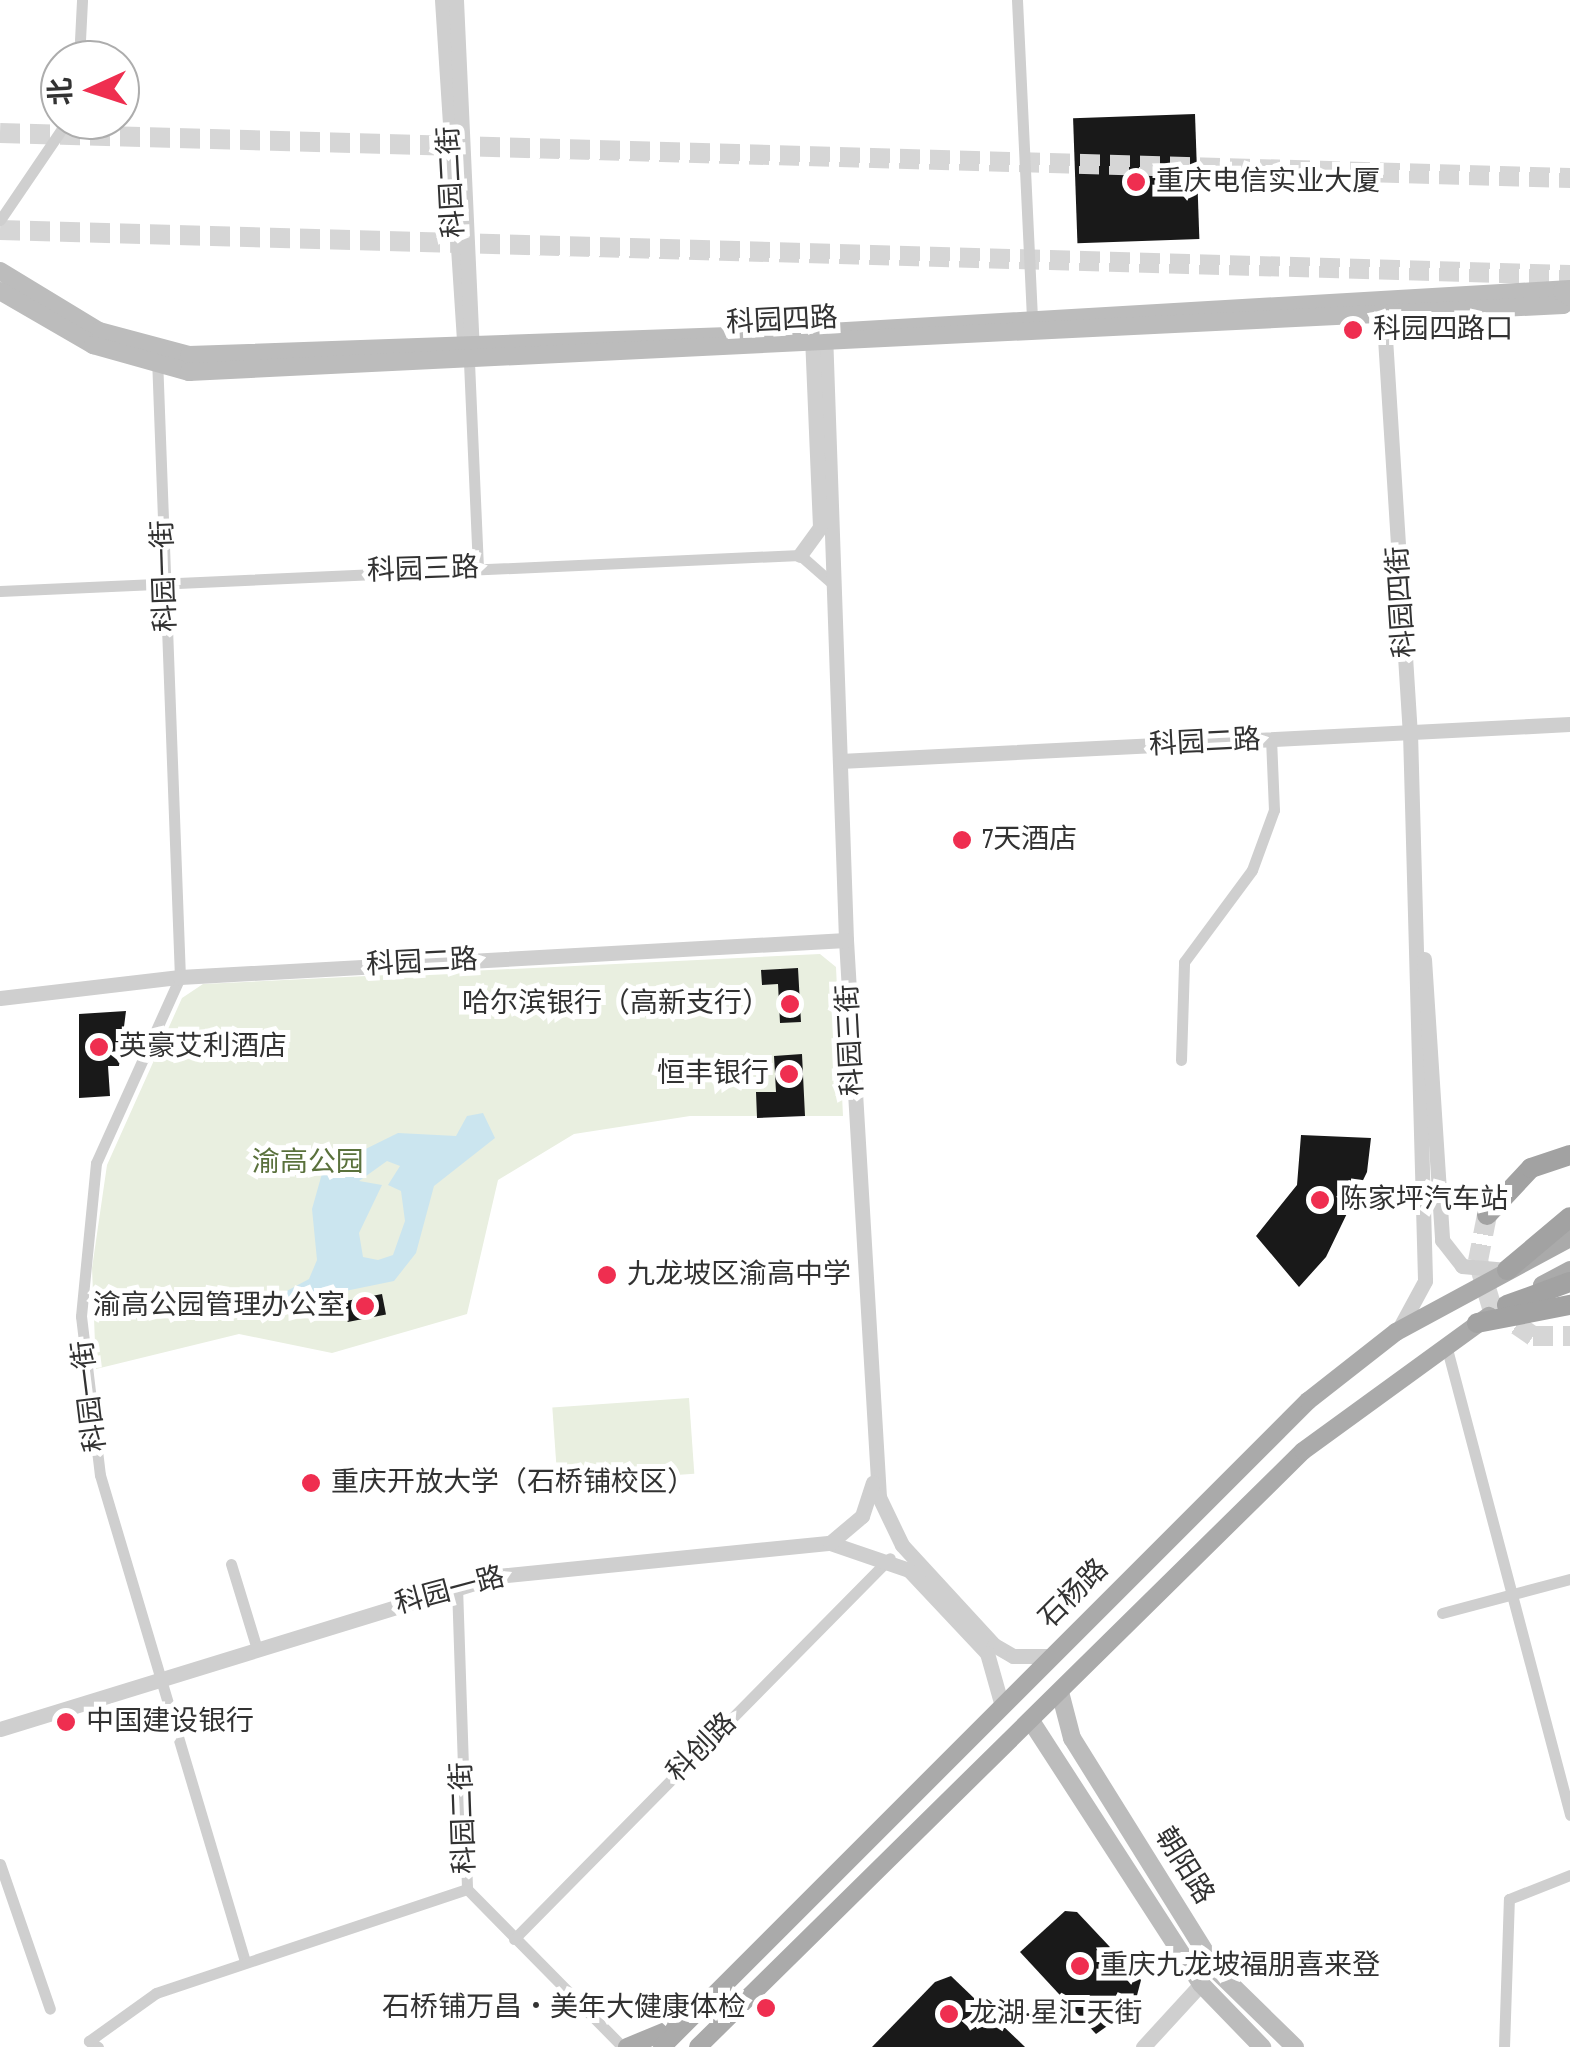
<!DOCTYPE html>
<meta charset="utf-8">
<style>
body{margin:0}
#map{position:relative;width:1570px;height:2047px;overflow:hidden;background:#fff;font-family:"Sofia Sans Condensed","Noto Sans SC",sans-serif}
div>[style]{position:absolute}
.green>*{inset:0;background:#e9efe0;transform-origin:0 0}
.water>*{inset:0;background:#cbe5ef}
.building>*{inset:0;background:#191919;transform-origin:0 0}
.trunk-tunnel>*{height:20px;margin-top:-10px;transform-origin:0;background:repeating-linear-gradient(90deg,#d6d6d6 0 20px,transparent 0 30px)}
.minor>*{height:11px;margin:-5.5px;padding:0 5.5px;transform-origin:5.5px;border-radius:5.5px;background:#cfcfcf}
.tertiary>*{height:15px;margin:-7.5px;padding:0 7.5px;transform-origin:7.5px;border-radius:7.5px;background:#cfcfcf}
.secondary>*{height:18px;margin:-9px;padding:0 9px;transform-origin:9px;border-radius:9px;background:#bcbcbc}
.primary>*{height:18px;margin:-9px;padding:0 9px;transform-origin:9px;border-radius:9px;background:#aaa}
.trunk>*{height:20px;margin:-10px;padding:0 10px;transform-origin:10px;border-radius:10px;background:#a2a2a2}
.dots>*{width:28px;height:28px;translate:-50% -50%;box-sizing:border-box;border:5px solid #fff;border-radius:50%}
span{translate:-50% -50%;white-space:nowrap;text-align:center;line-height:1.15;-webkit-text-stroke:10px #fff;paint-order:stroke}
.street-label{font-size:28px;color:#323232}
.poi-label{font-size:28px;color:#323232}
.left{translate:0 -50%;text-align:left}
.right{translate:-100% -50%;text-align:right}
.park-label{font-size:28px;color:#5a713c}
.north{position:absolute;left:40px;top:40px;width:100px;height:100px;box-sizing:border-box;background:#fff;border:2px solid #adadad;border-radius:50%;rotate:267deg;font-size:28px;font-weight:700;line-height:40px;text-align:center;color:#323232}
.north::after{content:'';display:block;margin:auto;width:35px;height:45px;background:#ef2e50;clip-path:polygon(50% 0,100% 100%,50% 72%,0 100%)}
</style>
<div id="map">
<div class="green">
<i style="clip-path:polygon(820px 954px,836px 967px,843px 1116px,690px 1116px,574px 1134px,498px 1180px,467px 1314px,332px 1353px,239px 1334px,96px 1369px,92px 1268px,107px 1165px,182px 998px,203px 984px)"></i>
<i style="left:689px;top:1398px;width:76px;height:137px;rotate:86deg"></i>
</div>
<div class="water">
<i style="clip-path:polygon(evenodd,483px 1113px,495px 1138px,434px 1186px,416px 1253px,394px 1281px,316px 1297px,296px 1313px,284px 1308px,283px 1293px,309px 1279px,317px 1260px,312px 1209px,323px 1170px,398px 1133px,456px 1136px,467px 1116px,483px 1113px,387px 1161px,400px 1166px,388px 1185px,401px 1191px,405px 1221px,393px 1255px,378px 1260px,363px 1257px,359px 1233px,382px 1185px,359px 1181px,387px 1161px)"></i>
</div>
<div class="building">
<i style="left:1195px;top:114px;width:125px;height:122px;rotate:88deg"></i>
<i style="clip-path:polygon(798px 968px,801px 1022px,780px 1023px,778px 984px,762px 985px,761px 970px)"></i>
<i style="clip-path:polygon(126px 1011px,119px 1066px,108px 1066px,110px 1096px,79px 1098px,79px 1014px)"></i>
<i style="clip-path:polygon(802px 1054px,805px 1116px,757px 1118px,756px 1092px,776px 1092px,774px 1056px)"></i>
<i style="clip-path:polygon(1301px 1135px,1371px 1138px,1367px 1172px,1326px 1257px,1299px 1287px,1256px 1236px,1297px 1185px)"></i>
<i style="left:382px;top:1294px;width:21px;height:39px;rotate:79deg"></i>
<i style="clip-path:polygon(1065px 1911px,1077px 1912px,1141px 1980px,1134px 2007px,1096px 2034px,1020px 1952px)"></i>
<i style="clip-path:polygon(951px 1976px,1025px 2047px,872px 2047px,935px 1982px)"></i>
</div>
<div class="trunk-tunnel">
<i style="left:0;top:133px;width:1571px;rotate:1.64deg"></i>
<i style="left:0;top:230px;width:1571px;rotate:1.64deg"></i>
<i style="left:1487px;top:1215px;width:47px;rotate:101.1deg"></i>
<i style="left:1478px;top:1261px;width:49px;rotate:73.4deg"></i>
<i style="left:1492px;top:1308px;width:50px;rotate:34.3deg"></i>
<i style="left:1533px;top:1336px;width:37px"></i>
</div>
<div class="minor">
<i style="left:1017px;top:0;width:324px;rotate:87.3deg"></i>
<i style="left:79px;top:60px;width:60px;rotate:-87.1deg"></i>
<i style="left:0;top:220px;width:121px;rotate:-55.8deg"></i>
<i style="left:157px;top:357px;width:620px;rotate:87.88deg"></i>
<i style="left:180px;top:977px;width:204px;rotate:114.3deg"></i>
<i style="left:96px;top:1163px;width:154px;rotate:95.6deg"></i>
<i style="left:81px;top:1316px;width:160px;rotate:83.2deg"></i>
<i style="left:100px;top:1475px;width:504px;rotate:73.4deg"></i>
<i style="left:469px;top:362px;width:206px;rotate:87.5deg"></i>
<i style="left:0;top:591px;width:801px;rotate:-2.58deg"></i>
<i style="left:800px;top:555px;width:44px;rotate:41.3deg"></i>
<i style="left:1181px;top:1060px;width:98px;rotate:-88.2deg"></i>
<i style="left:1184px;top:962px;width:114px;rotate:-53.5deg"></i>
<i style="left:1252px;top:870px;width:64px;rotate:-69.9deg"></i>
<i style="left:1274px;top:810px;width:71px;rotate:-92.4deg"></i>
<i style="left:1446px;top:1345px;width:486px;rotate:75.2deg"></i>
<i style="left:231px;top:1564px;width:89px;rotate:73deg"></i>
<i style="left:457px;top:1586px;width:303px;rotate:88.1deg"></i>
<i style="left:467px;top:1889px;width:222px;rotate:45.4deg"></i>
<i style="left:1442px;top:1613px;width:132px;rotate:-14.9deg"></i>
<i style="left:0;top:1864px;width:153px;rotate:71deg"></i>
<i style="left:514px;top:1939px;width:535px;rotate:-45.38deg"></i>
<i style="left:98px;top:2047px;width:11px;rotate:-146deg"></i>
<i style="left:89px;top:2041px;width:82px;rotate:-35.6deg"></i>
<i style="left:156px;top:1993px;width:328px;rotate:-18.5deg"></i>
<i style="left:1504px;top:2047px;width:148px;rotate:-88.1deg"></i>
<i style="left:1509px;top:1899px;width:66px;rotate:-21.5deg"></i>
</div>
<div class="tertiary">
<i style="left:442px;top:0;width:356px;rotate:86.3deg"></i>
<i style="left:456px;top:0;width:354px;rotate:87.4deg"></i>
<i style="left:1383px;top:306px;width:427px;rotate:86.4deg"></i>
<i style="left:1410px;top:732px;width:549px;rotate:88.43deg"></i>
<i style="left:1425px;top:1281px;width:55px;rotate:118.4deg"></i>
<i style="left:825px;top:332px;width:608px;rotate:88.02deg"></i>
<i style="left:846px;top:940px;width:558px;rotate:86.61deg"></i>
<i style="left:879px;top:1497px;width:53px;rotate:64.4deg"></i>
<i style="left:902px;top:1545px;width:136px;rotate:47.4deg"></i>
<i style="left:994px;top:1645px;width:22px;rotate:30deg"></i>
<i style="left:1013px;top:1656px;width:39px"></i>
<i style="left:800px;top:555px;width:34px;rotate:-54deg"></i>
<i style="left:820px;top:527px;width:194px;rotate:-92.4deg"></i>
<i style="left:840px;top:761px;width:731px;rotate:-2.9deg"></i>
<i style="left:1424px;top:959px;width:282px;rotate:86.3deg"></i>
<i style="left:1442px;top:1240px;width:33px;rotate:52deg"></i>
<i style="left:1462px;top:1266px;width:45px;rotate:5.1deg"></i>
<i style="left:0;top:998px;width:181px;rotate:-6.7deg"></i>
<i style="left:180px;top:977px;width:667px;rotate:-3.18deg"></i>
<i style="left:830px;top:1543px;width:83px;rotate:18.9deg"></i>
<i style="left:909px;top:1570px;width:114px;rotate:46.8deg"></i>
<i style="left:987px;top:1653px;width:55px;rotate:74.2deg"></i>
<i style="left:0;top:1729px;width:520px;rotate:-17.11deg"></i>
<i style="left:497px;top:1576px;width:335px;rotate:-5.7deg"></i>
<i style="left:830px;top:1543px;width:42px;rotate:-40.2deg"></i>
<i style="left:862px;top:1516px;width:35px;rotate:-72deg"></i>
<i style="left:1143px;top:2047px;width:86px;rotate:-47.4deg"></i>
</div>
<div class="secondary">
<i style="left:0;top:271px;width:116px;rotate:31.2deg"></i>
<i style="left:99px;top:331px;width:93px;rotate:14.9deg"></i>
<i style="left:189px;top:355px;width:623px;rotate:-2.02deg"></i>
<i style="left:812px;top:333px;width:759px;rotate:-3.32deg"></i>
<i style="left:0;top:291px;width:108px;rotate:30.1deg"></i>
<i style="left:93px;top:345px;width:100px;rotate:15.7deg"></i>
<i style="left:189px;top:372px;width:1376px;rotate:-2.79deg"></i>
<i style="left:1563px;top:305px;width:11px;rotate:-49deg"></i>
<i style="left:1570px;top:297px;width:10px;rotate:-143deg"></i>
<i style="left:1060px;top:1692px;width:48px;rotate:75.4deg"></i>
<i style="left:1072px;top:1738px;width:274px;rotate:58.1deg"></i>
<i style="left:1217px;top:1971px;width:109px;rotate:44.3deg"></i>
<i style="left:1031px;top:1721px;width:313px;rotate:57.1deg"></i>
<i style="left:1201px;top:1984px;width:88px;rotate:45.9deg"></i>
</div>
<div class="primary">
<i style="left:1542px;top:1285px;width:32px;rotate:-28deg"></i>
<i style="left:627px;top:2047px;width:55px;rotate:-22.4deg"></i>
<i style="left:662px;top:2047px;width:914px;rotate:-45deg"></i>
<i style="left:1308px;top:1401px;width:112px;rotate:-38.1deg"></i>
<i style="left:1396px;top:1332px;width:198px;rotate:-28.4deg"></i>
<i style="left:698px;top:2047px;width:849px;rotate:-44.57deg"></i>
<i style="left:1303px;top:1451px;width:230px;rotate:-36deg"></i>
</div>
<div class="trunk">
<i style="left:1487px;top:1215px;width:64px;rotate:-46.9deg"></i>
<i style="left:1531px;top:1168px;width:41px;rotate:-18.4deg"></i>
<i style="left:1507px;top:1270px;width:82px;rotate:-40.1deg"></i>
<i style="left:1507px;top:1305px;width:67px;rotate:-20.1deg"></i>
<i style="left:1477px;top:1323px;width:95px;rotate:-11deg"></i>
</div>
<div class="dots">
<i style="left:1136px;top:182px;background:#ef2e50"></i>
<i style="left:1353px;top:330px;background:#ef2e50"></i>
<i style="left:962px;top:840px;background:#ef2e50"></i>
<i style="left:790px;top:1004px;background:#ef2e50"></i>
<i style="left:99px;top:1047px;background:#ef2e50"></i>
<i style="left:789px;top:1074px;background:#ef2e50"></i>
<i style="left:1320px;top:1200px;background:#ef2e50"></i>
<i style="left:607px;top:1275px;background:#ef2e50"></i>
<i style="left:365px;top:1306px;background:#ef2e50"></i>
<i style="left:311px;top:1483px;background:#ef2e50"></i>
<i style="left:66px;top:1722px;background:#ef2e50"></i>
<i style="left:1080px;top:1966px;background:#ef2e50"></i>
<i style="left:766px;top:2008px;background:#ef2e50"></i>
<i style="left:949px;top:2014px;background:#ef2e50"></i>
</div>
<div class="street-label">
<span style="left:452px;top:182px;rotate:-93deg">科园二街</span>
<span style="left:782px;top:321px;rotate:-3deg">科园四路</span>
<span style="left:423px;top:570px;rotate:-2deg">科园三路</span>
<span style="left:165px;top:576px;rotate:-92deg">科园一街</span>
<span style="left:1402px;top:602px;rotate:-94deg">科园四街</span>
<span style="left:1205px;top:743px;rotate:-3deg">科园二路</span>
<span style="left:422px;top:963px;rotate:-3deg">科园二路</span>
<span style="left:851px;top:1040px;rotate:-93deg">科园三街</span>
<span style="left:90px;top:1396px;rotate:-97deg">科园一街</span>
<span style="left:450px;top:1591px;rotate:-15deg">科园一路</span>
<span style="left:1074px;top:1594px;rotate:-45deg">石杨路</span>
<span style="left:702px;top:1748px;rotate:-45deg">科创路</span>
<span style="left:464px;top:1818px;rotate:-92deg">科园二街</span>
<span style="left:1184px;top:1866px;rotate:58deg">朝阳路</span>
</div>
<div class="poi-label">
<span class="left" style="left:1156px;top:182px">重庆电信实业大厦</span>
<span class="left" style="left:1373px;top:330px">科园四路口</span>
<span class="left" style="left:982px;top:840px">7天酒店</span>
<span class="right" style="left:770px;top:1004px">哈尔滨银行（高新支行）</span>
<span class="left" style="left:119px;top:1047px">英豪艾利酒店</span>
<span class="right" style="left:769px;top:1074px">恒丰银行</span>
<span class="left" style="left:1340px;top:1200px">陈家坪汽车站</span>
<span class="left" style="left:627px;top:1275px">九龙坡区渝高中学</span>
<span class="right" style="left:345px;top:1306px">渝高公园管理办公室</span>
<span class="left" style="left:331px;top:1483px">重庆开放大学（石桥铺校区）</span>
<span class="left" style="left:86px;top:1722px">中国建设银行</span>
<span class="left" style="left:1100px;top:1966px">重庆九龙坡福朋喜来登</span>
<span class="right" style="left:746px;top:2008px">石桥铺万昌‧美年大健康体检</span>
<span class="left" style="left:969px;top:2014px">龙湖·星汇天街</span>
</div>
<div class="park-label">
<span style="left:308px;top:1163px">渝高公园</span>
</div>
<div class="north">北</div>
</div>
